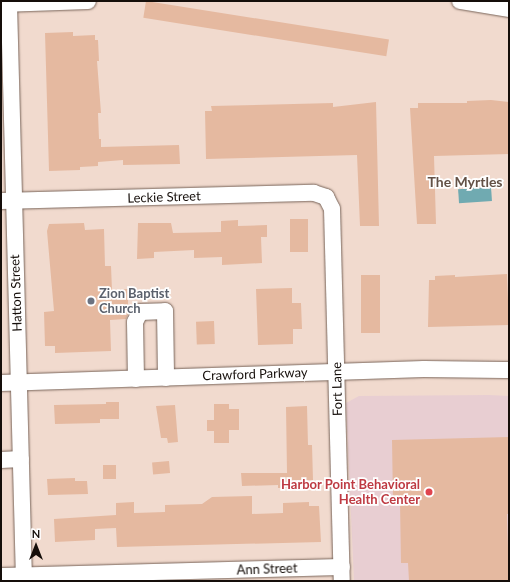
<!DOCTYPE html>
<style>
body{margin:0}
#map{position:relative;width:510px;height:582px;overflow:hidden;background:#f1dace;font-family:Lato,sans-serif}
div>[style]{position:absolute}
.medical>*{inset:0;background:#e8ced2}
.water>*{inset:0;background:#70aab1;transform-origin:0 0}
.building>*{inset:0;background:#e5b9a0;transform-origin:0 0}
.roads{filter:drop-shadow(0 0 1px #79655a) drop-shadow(0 0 1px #79655a)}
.minor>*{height:16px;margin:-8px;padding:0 8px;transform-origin:8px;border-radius:8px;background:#fff}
.dots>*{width:11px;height:11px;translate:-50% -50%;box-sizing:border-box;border:2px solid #fff;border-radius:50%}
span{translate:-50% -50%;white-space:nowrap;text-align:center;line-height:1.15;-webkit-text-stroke:3.5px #fff;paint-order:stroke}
.street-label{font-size:13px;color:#150e0a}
.worship-label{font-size:13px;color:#5b616d;font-weight:700}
.left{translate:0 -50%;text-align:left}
.health-label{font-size:13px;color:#be3a42;font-weight:700}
.right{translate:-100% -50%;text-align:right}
.neighbourhood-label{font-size:14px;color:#635146;font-weight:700}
.frame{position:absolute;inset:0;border:2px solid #150e0a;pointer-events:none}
.north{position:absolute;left:16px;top:526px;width:40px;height:40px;-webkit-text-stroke:3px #fff;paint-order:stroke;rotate:0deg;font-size:11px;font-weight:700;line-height:16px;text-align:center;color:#150e0a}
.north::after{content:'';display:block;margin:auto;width:14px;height:18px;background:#150e0a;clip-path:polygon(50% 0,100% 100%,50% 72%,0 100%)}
</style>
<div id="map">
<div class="medical">
<i style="clip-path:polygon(489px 395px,509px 396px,509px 581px,354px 581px,346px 403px,359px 396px)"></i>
</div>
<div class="water">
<i style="left:491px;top:187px;width:14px;height:33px;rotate:86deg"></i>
</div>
<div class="building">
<i style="left:146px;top:1px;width:246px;height:17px;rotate:9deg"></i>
<i style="clip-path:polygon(73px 32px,73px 36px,95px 35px,95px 40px,98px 40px,99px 61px,97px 61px,101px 113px,98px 113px,99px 139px,101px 139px,101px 147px,179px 145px,180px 164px,123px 165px,123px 160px,98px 162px,98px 166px,80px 167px,80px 170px,49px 171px,45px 33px)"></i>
<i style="clip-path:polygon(491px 100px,509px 102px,509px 154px,434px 156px,436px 224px,417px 224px,410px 108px,418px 108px,418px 103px,467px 103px,467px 101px)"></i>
<i style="clip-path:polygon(376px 102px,379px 226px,360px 226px,357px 155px,206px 159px,205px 111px,212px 111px,211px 106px,333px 103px,333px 107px)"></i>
<i style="left:290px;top:219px;width:18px;height:33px"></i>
<i style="clip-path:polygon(238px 220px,238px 226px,267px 225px,267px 237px,261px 237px,262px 263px,222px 265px,222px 257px,194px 258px,194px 250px,154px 252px,154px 258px,137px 259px,138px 223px,171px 223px,173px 233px,221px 232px,221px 221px)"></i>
<i style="clip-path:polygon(84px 223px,85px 230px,104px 229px,105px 266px,111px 266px,112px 290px,128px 289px,128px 314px,126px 319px,110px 320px,111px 351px,55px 353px,55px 346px,45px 346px,44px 312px,54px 311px,47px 231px,49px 224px)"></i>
<i style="clip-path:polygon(507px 274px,509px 325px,428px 327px,429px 280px,435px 280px,435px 276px,455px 275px,455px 277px)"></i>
<i style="left:361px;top:275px;width:19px;height:58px"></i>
<i style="clip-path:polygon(292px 288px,292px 303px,301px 303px,302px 329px,293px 329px,293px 344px,258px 345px,256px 289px)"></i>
<i style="left:214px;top:321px;width:23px;height:18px;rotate:88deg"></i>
<i style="clip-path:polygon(106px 402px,119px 402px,119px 419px,100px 419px,100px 423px,55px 424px,54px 405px,106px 404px)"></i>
<i style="clip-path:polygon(214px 404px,229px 404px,229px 409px,239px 409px,239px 430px,229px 430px,229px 443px,214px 443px,214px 431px,207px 431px,207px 420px,214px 420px)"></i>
<i style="clip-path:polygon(175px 405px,178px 442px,168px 443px,167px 438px,161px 438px,156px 406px)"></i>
<i style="clip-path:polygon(307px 406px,308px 445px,312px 445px,313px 480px,290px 480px,290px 488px,278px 488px,278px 485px,242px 486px,241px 473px,287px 473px,286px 407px)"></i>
<i style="clip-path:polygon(509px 437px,509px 514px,507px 514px,509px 581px,409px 581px,408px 563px,401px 563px,400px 502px,393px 502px,392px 440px)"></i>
<i style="left:169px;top:461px;width:12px;height:17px;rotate:85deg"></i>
<i style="left:103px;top:465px;width:13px;height:14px"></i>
<i style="clip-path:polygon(75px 478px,75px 481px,87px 481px,88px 494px,48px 495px,47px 479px)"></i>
<i style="clip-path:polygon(252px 496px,252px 514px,283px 513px,283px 503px,309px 502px,309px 506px,319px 506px,321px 542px,117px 547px,116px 528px,95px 529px,95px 540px,55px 542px,54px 519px,116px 515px,116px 503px,134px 502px,134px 513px,165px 512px,165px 505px,202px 504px,212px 497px)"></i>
</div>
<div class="roads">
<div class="minor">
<i style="left:460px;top:1px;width:50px;rotate:9.3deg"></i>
<i style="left:1px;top:4px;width:87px;rotate:-2deg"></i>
<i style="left:9px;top:4px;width:577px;rotate:88.51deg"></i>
<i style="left:1px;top:201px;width:313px;rotate:-1.5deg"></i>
<i style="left:314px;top:193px;width:13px;rotate:18deg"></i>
<i style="left:326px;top:197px;width:13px;rotate:63deg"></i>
<i style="left:332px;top:209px;width:372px;rotate:88.5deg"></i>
<i style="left:136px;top:379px;width:57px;rotate:-91deg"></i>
<i style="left:135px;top:322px;width:11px;rotate:-63deg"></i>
<i style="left:140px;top:312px;width:25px;rotate:-2deg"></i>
<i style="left:165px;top:311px;width:67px;rotate:89.1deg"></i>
<i style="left:1px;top:383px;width:423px;rotate:-1.9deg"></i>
<i style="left:424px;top:369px;width:85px;rotate:0.7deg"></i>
<i style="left:1px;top:460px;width:20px;rotate:-3deg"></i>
<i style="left:1px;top:576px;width:341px;rotate:-1.5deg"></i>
</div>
</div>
<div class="dots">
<i style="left:91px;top:301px;background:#6b7280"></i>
<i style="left:429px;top:492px;background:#e0444e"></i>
</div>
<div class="street-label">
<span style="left:164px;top:197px;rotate:-2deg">Leckie Street</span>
<span style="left:16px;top:293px;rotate:-92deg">Hatton Street</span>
<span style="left:255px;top:374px;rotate:-2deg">Crawford Parkway</span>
<span style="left:337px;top:389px;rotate:-91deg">Fort Lane</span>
<span style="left:267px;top:569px;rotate:-2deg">Ann Street</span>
</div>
<div class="worship-label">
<span class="left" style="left:99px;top:301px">Zion Baptist<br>Church</span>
</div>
<div class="health-label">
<span class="right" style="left:420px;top:492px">Harbor Point Behavioral<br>Health Center</span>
</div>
<div class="neighbourhood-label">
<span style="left:465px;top:182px">The Myrtles</span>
</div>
<div class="frame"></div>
<div class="north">N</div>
</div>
